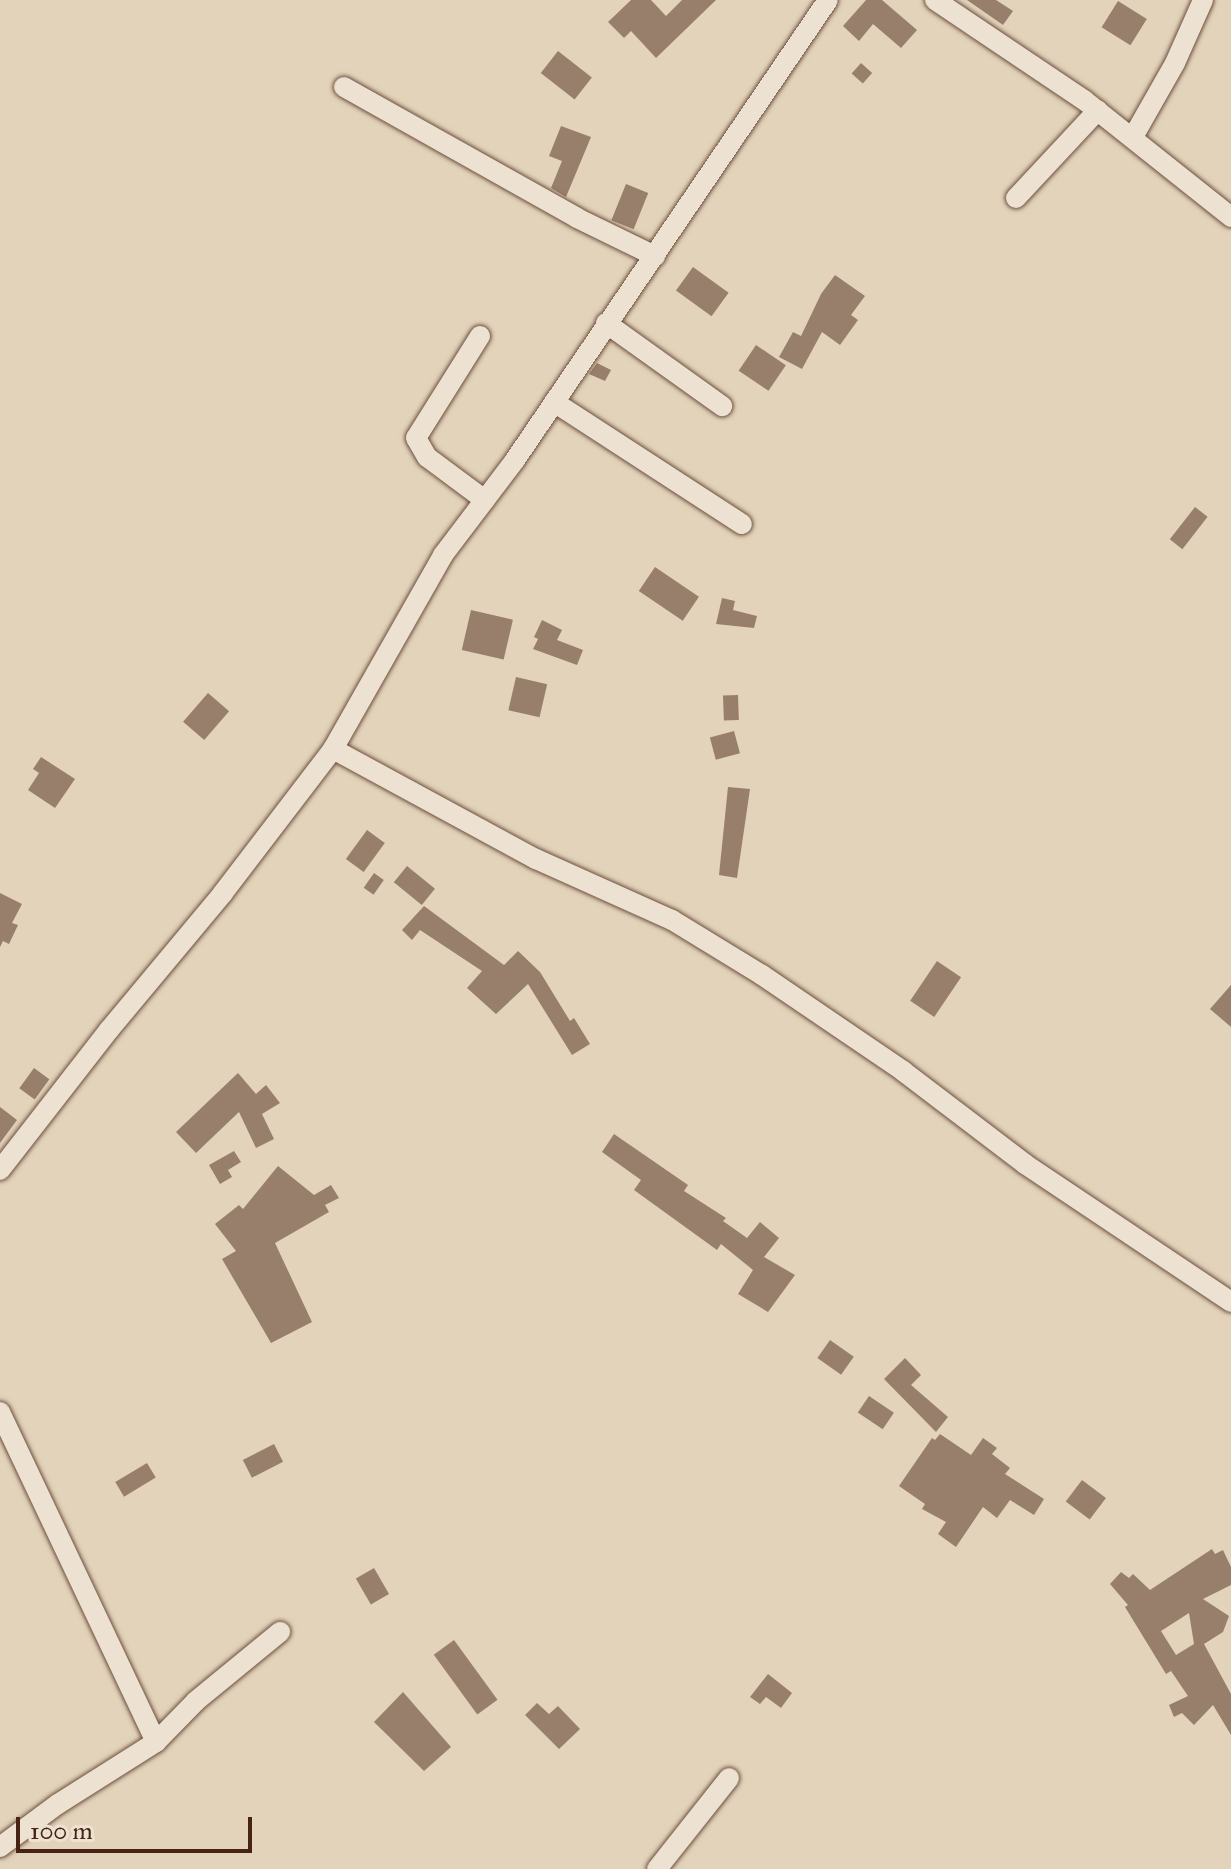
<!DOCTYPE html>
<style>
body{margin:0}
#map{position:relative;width:1231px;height:1869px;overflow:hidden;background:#e3d3ba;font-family:"IM FELL Great Primer",serif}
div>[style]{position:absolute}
.building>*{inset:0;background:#987f6b;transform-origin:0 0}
.roads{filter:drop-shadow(0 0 2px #6d4f3e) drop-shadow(0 0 2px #6d4f3e)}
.minor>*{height:20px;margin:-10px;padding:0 10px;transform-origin:10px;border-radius:10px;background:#ede2d2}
span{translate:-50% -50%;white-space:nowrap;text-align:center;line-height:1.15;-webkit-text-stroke:8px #ede2d2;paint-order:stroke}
.scale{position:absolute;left:16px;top:1817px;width:236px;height:36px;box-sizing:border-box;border:4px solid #462315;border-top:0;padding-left:10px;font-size:24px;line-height:28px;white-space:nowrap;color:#462315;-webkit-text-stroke:6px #ede2d2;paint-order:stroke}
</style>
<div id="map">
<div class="building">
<i style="clip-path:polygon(631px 0,651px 0,666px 16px,682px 0,716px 0,656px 58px,631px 31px,624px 38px,608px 22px)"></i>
<i style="clip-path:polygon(866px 0,882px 0,917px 30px,901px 48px,873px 24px,859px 41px,843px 26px)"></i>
<i style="clip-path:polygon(967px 0,996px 0,1013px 11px,1003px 25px)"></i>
<i style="left:1118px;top:1px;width:34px;height:31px;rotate:32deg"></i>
<i style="left:558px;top:51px;width:43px;height:28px;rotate:38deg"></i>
<i style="left:861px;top:63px;width:15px;height:14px;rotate:42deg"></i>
<i style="clip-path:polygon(561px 126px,591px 137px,566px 197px,551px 188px,562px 161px,549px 156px)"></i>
<i style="left:626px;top:184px;width:24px;height:39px;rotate:22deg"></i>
<i style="left:693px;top:267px;width:44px;height:29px;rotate:36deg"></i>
<i style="clip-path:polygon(835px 275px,865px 296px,851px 315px,858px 320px,840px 345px,822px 332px,802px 369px,779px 357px,793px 332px,801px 336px,821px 294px)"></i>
<i style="left:756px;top:345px;width:36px;height:31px;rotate:34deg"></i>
<i style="clip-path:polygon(597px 363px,611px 370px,605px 381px,589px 374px)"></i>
<i style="left:1195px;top:507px;width:16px;height:41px;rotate:38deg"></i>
<i style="left:655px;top:567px;width:53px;height:29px;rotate:34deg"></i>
<i style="clip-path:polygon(722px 598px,735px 601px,733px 610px,757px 616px,754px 628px,716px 624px)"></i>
<i style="left:471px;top:610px;width:43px;height:41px;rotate:13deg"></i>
<i style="clip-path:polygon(542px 620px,562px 630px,557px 640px,583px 650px,577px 665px,533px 649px,538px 639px,534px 637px)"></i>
<i style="left:516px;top:677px;width:32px;height:34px;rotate:13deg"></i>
<i style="left:208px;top:693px;width:28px;height:38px;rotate:41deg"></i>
<i style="left:738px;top:695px;width:25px;height:15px;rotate:88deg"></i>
<i style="left:734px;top:731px;width:23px;height:25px;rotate:75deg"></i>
<i style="clip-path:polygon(41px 757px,75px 779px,55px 808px,28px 790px,39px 773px,33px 769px)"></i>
<i style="clip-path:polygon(728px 787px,750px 789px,737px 878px,719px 875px)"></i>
<i style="left:367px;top:830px;width:22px;height:36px;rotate:36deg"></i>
<i style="left:407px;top:866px;width:36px;height:21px;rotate:39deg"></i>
<i style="left:374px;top:873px;width:12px;height:18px;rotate:35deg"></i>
<i style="clip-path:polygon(0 893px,22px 904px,12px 923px,18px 925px,9px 944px,3px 941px,0 947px)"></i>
<i style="clip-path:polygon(424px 906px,504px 965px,518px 951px,540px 972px,570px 1021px,574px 1018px,590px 1044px,572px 1055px,528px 984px,496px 1014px,467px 988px,482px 971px,420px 930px,412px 940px,402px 930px)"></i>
<i style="left:937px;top:961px;width:29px;height:48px;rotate:34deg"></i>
<i style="clip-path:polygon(1231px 985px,1231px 1027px,1210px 1009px)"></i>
<i style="left:34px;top:1068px;width:19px;height:25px;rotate:36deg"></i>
<i style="clip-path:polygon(238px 1073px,256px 1094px,266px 1085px,280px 1103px,262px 1114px,274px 1139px,256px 1148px,239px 1112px,196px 1153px,176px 1132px)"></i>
<i style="clip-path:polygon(0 1107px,17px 1120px,0 1143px)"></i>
<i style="clip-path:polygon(614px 1134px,688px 1185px,684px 1191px,726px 1218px,723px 1221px,747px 1238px,760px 1222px,779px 1238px,764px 1257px,795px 1275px,768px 1312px,738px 1294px,753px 1270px,721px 1244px,717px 1250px,634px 1190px,641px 1180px,602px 1152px)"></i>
<i style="clip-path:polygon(234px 1151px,241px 1162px,228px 1170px,232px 1177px,220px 1184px,209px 1165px)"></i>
<i style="clip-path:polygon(278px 1166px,314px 1195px,331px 1185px,339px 1198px,325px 1205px,329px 1212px,275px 1243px,312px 1322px,271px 1343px,222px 1259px,236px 1251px,215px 1224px,239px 1205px,243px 1209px)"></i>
<i style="left:830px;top:1340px;width:29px;height:22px;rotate:35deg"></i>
<i style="clip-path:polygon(905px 1358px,921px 1375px,911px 1385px,948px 1417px,936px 1432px,884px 1379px)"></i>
<i style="left:869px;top:1396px;width:30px;height:20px;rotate:34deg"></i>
<i style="clip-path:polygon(940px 1434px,971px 1455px,983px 1438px,997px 1448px,992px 1454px,1010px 1468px,1005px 1474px,1044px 1499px,1034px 1515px,1010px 1500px,997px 1518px,983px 1507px,956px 1547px,938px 1534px,946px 1522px,922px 1509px,925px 1504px,899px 1486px,932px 1438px,935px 1440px)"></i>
<i style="left:274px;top:1444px;width:20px;height:35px;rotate:63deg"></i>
<i style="left:147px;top:1463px;width:17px;height:37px;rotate:59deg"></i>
<i style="left:1082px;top:1480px;width:30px;height:27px;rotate:37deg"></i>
<i style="clip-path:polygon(evenodd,1212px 1549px,1215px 1554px,1223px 1550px,1231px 1567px,1231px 1585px,1203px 1599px,1229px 1616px,1223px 1632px,1204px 1644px,1231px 1694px,1231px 1735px,1213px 1705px,1194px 1725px,1182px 1713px,1174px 1717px,1169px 1705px,1188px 1696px,1171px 1671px,1166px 1674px,1125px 1607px,1128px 1605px,1110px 1584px,1121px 1572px,1129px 1578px,1133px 1574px,1150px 1590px,1212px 1549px,1189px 1613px,1194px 1644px,1176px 1655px,1161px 1631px,1189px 1613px)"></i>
<i style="left:374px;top:1568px;width:30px;height:21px;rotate:60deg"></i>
<i style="left:454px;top:1640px;width:74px;height:25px;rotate:54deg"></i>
<i style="clip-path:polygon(768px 1674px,792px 1693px,781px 1708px,766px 1697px,760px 1704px,750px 1697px)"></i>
<i style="clip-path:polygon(403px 1692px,451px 1747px,424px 1771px,374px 1722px)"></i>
<i style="clip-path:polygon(537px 1703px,549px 1714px,558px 1706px,580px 1729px,559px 1749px,525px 1715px)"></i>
</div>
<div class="roads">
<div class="minor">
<i style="left:935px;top:0;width:179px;rotate:33.9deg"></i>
<i style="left:1084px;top:100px;width:188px;rotate:38.5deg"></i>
<i style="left:344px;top:87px;width:267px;rotate:29.3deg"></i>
<i style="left:577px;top:218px;width:87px;rotate:26deg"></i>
<i style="left:1133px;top:137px;width:85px;rotate:-60.4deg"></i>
<i style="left:1175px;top:63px;width:69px;rotate:-66deg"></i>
<i style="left:1016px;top:198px;width:120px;rotate:-47deg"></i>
<i style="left:606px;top:323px;width:143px;rotate:35.6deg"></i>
<i style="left:480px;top:336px;width:120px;rotate:122.1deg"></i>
<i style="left:416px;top:438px;width:22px;rotate:60deg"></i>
<i style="left:427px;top:457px;width:72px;rotate:36.6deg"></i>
<i style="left:554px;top:402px;width:224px;rotate:33deg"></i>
<i style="left:333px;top:749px;width:231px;rotate:28.5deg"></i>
<i style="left:536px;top:859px;width:149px;rotate:24.2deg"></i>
<i style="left:672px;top:920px;width:105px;rotate:31.4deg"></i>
<i style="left:762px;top:975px;width:171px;rotate:34.2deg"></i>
<i style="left:903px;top:1071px;width:153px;rotate:37.3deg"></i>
<i style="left:1025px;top:1164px;width:248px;rotate:33.8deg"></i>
<i style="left:0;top:1170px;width:177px;rotate:-52.1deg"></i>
<i style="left:109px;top:1030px;width:178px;rotate:-50.2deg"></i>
<i style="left:223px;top:893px;width:181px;rotate:-52.6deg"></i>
<i style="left:333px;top:749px;width:223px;rotate:-60.4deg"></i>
<i style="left:443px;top:555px;width:119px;rotate:-52.8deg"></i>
<i style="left:515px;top:460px;width:556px;rotate:-55.77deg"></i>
<i style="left:0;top:1412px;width:365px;rotate:64.7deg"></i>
<i style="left:0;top:1847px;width:72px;rotate:-36.6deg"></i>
<i style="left:58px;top:1804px;width:116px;rotate:-32.3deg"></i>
<i style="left:156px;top:1742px;width:57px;rotate:-45.7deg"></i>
<i style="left:196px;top:1701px;width:109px;rotate:-39.4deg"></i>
<i style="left:657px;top:1869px;width:116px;rotate:-51.6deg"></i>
</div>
</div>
<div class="scale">100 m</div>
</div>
